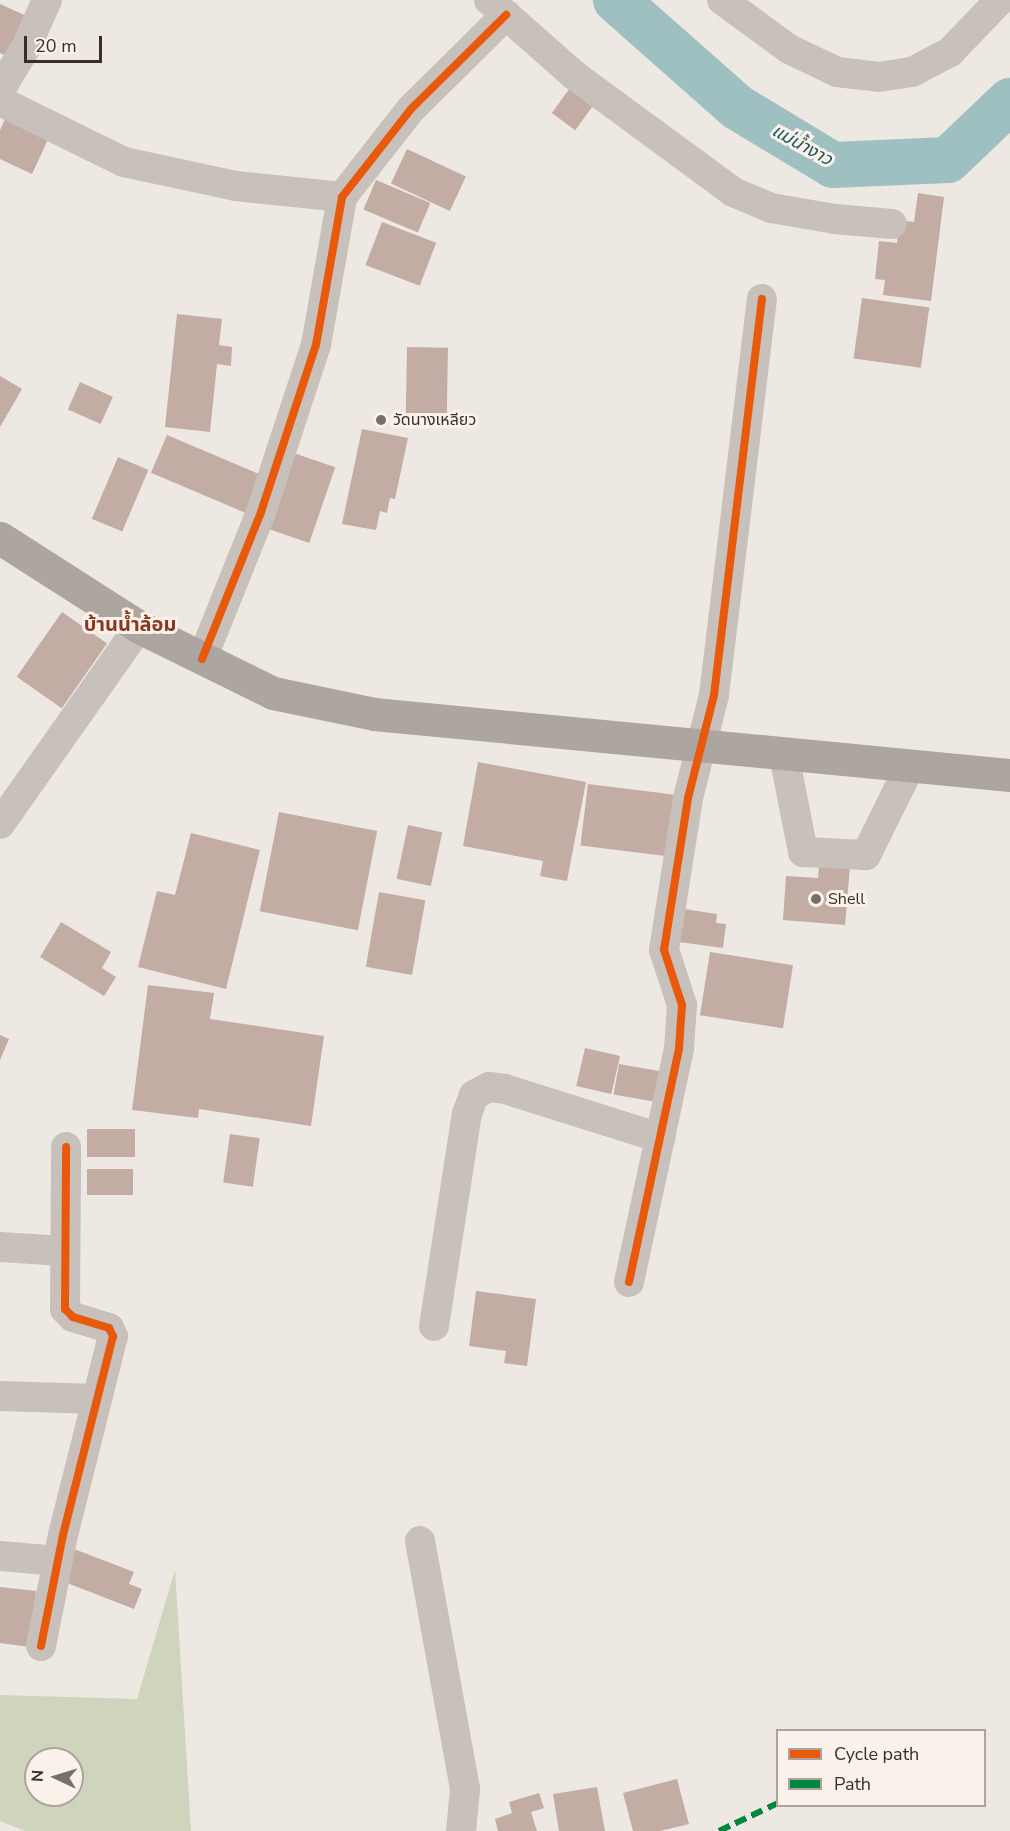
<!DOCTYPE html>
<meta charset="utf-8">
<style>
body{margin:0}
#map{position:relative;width:1010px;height:1831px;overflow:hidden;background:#eee8e2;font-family:"Nunito Sans","Noto Sans Thai",sans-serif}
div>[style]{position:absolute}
.green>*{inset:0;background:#cfd4bc}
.river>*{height:46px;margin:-23px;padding:0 23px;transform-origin:23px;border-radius:23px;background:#9ec0c0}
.building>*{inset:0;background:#c2aca4;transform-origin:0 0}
.minor>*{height:30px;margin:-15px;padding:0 15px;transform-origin:15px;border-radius:15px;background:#c7c0bb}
.major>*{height:33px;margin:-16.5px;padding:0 16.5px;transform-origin:16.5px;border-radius:16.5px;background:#aca5a0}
.quiet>*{height:6px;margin-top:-3px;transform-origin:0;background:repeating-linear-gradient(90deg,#00873e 0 12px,transparent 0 18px)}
.cycleway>*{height:8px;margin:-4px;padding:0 4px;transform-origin:4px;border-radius:4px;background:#e8590c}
.dots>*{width:16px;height:16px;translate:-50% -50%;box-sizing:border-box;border:3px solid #faf2ea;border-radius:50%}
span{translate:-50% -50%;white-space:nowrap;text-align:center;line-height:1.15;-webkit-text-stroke:6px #faf2ea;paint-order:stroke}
.poi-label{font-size:16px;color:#382d29}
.left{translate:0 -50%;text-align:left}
.water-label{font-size:18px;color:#1d585b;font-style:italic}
.quarter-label{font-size:20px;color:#893720;font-weight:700}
.legend{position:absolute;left:776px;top:1729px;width:210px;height:78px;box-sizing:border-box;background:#faf2ea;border:2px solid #aca39d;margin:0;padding:8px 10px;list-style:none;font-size:18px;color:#382d29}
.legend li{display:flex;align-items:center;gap:12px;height:30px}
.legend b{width:30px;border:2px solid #aca39d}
.north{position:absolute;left:24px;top:1747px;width:60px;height:60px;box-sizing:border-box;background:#faf2ea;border:2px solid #aca39d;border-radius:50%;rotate:274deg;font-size:16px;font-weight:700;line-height:24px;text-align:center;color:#382d29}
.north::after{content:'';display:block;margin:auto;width:21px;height:27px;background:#786e6a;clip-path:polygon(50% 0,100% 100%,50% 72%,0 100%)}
.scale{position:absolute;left:24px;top:36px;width:78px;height:27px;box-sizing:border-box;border:3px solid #382d29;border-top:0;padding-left:8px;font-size:18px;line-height:21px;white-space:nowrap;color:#382d29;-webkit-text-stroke:4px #faf2ea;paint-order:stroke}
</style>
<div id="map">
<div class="green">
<i style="clip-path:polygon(evenodd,175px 1570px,191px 1831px,25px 1831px,0 1821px,0 1695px,137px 1699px,175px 1570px,36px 1759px,72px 1759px,72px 1795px,36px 1795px,36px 1759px)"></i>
</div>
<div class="river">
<i style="left:616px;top:0;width:162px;rotate:41.5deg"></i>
<i style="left:737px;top:107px;width:112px;rotate:31.1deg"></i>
<i style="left:833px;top:165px;width:115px;rotate:-2.5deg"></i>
<i style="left:948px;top:160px;width:86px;rotate:-43.6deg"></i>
</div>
<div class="building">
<i style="clip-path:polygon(0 4px,33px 19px,15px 60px,0 53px)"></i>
<i style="left:570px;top:88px;width:29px;height:31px;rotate:36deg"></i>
<i style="clip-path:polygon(8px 113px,51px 133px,32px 174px,0 159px,0 130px)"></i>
<i style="left:407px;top:149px;width:65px;height:38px;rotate:25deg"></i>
<i style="left:376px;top:180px;width:59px;height:32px;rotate:23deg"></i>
<i style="clip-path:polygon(918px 193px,944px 197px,931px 301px,883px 295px,885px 280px,875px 279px,879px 241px,897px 243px,899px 220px,914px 222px)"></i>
<i style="left:382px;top:222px;width:58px;height:46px;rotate:21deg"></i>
<i style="left:862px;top:298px;width:68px;height:61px;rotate:8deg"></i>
<i style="clip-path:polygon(177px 314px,222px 319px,219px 345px,232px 347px,231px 366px,217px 364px,210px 432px,165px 427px)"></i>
<i style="left:407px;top:347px;width:41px;height:75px;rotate:1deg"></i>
<i style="clip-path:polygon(0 376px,22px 389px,0 427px)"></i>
<i style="left:80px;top:382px;width:36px;height:30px;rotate:24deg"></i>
<i style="clip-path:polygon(362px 429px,408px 438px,395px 499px,390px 498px,387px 513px,380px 511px,376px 530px,342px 524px)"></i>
<i style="left:167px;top:435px;width:104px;height:41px;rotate:23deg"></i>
<i style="left:288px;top:451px;width:50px;height:80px;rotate:19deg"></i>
<i style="left:118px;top:457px;width:33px;height:67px;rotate:23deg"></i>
<i style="left:62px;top:612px;width:55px;height:79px;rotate:35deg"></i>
<i style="clip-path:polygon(478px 762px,586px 782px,567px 881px,540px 876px,543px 861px,463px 846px)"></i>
<i style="left:588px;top:784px;width:96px;height:62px;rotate:7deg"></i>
<i style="left:279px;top:812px;width:100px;height:101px;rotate:11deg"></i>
<i style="left:408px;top:825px;width:35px;height:55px;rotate:12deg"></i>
<i style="clip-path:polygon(191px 833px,260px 850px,226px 989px,138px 967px,157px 891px,175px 895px)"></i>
<i style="clip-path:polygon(821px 840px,852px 843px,845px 925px,783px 920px,786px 876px,818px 878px)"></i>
<i style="left:379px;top:892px;width:47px;height:76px;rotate:10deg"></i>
<i style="clip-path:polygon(684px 909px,717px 914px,716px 923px,726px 924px,723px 948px,679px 942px)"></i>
<i style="clip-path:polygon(61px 922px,111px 952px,102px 968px,116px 977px,104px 996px,40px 957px)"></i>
<i style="left:710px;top:952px;width:84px;height:64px;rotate:9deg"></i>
<i style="clip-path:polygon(148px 985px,214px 993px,210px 1019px,324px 1036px,311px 1126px,199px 1109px,198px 1118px,132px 1110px)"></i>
<i style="clip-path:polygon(0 1035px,9px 1039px,0 1060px)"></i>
<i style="left:585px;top:1048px;width:36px;height:39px;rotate:13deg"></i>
<i style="left:619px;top:1064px;width:45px;height:31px;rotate:10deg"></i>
<i style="left:87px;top:1129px;width:48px;height:28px"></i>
<i style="left:230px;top:1134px;width:30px;height:49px;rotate:8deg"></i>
<i style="left:87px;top:1169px;width:46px;height:26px"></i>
<i style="clip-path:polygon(476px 1291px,536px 1299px,527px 1366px,504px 1363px,506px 1351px,469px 1346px)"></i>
<i style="clip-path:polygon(74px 1549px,134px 1572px,129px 1584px,142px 1589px,134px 1609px,62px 1581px)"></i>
<i style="clip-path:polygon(0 1587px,36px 1591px,30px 1647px,0 1643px)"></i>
<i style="clip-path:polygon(677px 1779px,689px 1824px,660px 1831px,633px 1831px,623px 1793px)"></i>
<i style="clip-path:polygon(597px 1787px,605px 1831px,559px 1831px,553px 1794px)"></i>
<i style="clip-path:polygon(539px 1793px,544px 1808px,531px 1812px,537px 1831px,498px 1831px,495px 1819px,512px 1813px,509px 1802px)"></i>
</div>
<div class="minor">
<i style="left:489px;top:0;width:113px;rotate:41.4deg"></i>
<i style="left:574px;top:75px;width:197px;rotate:36.3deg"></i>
<i style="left:733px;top:192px;width:41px;rotate:22.8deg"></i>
<i style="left:771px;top:208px;width:65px;rotate:9.8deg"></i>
<i style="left:835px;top:219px;width:57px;rotate:5deg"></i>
<i style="left:722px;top:0;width:83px;rotate:36.2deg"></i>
<i style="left:789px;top:49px;width:53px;rotate:25.6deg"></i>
<i style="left:837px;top:72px;width:42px;rotate:6.8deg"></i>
<i style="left:879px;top:77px;width:33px;rotate:-9deg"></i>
<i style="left:912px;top:72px;width:43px;rotate:-27.8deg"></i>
<i style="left:950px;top:52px;width:72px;rotate:-46.1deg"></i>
<i style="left:0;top:90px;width:50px;rotate:-58.8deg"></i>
<i style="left:26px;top:47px;width:51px;rotate:-65.9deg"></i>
<i style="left:0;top:101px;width:138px;rotate:26.2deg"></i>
<i style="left:124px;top:162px;width:115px;rotate:12.1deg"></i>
<i style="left:236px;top:186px;width:107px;rotate:5.9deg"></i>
<i style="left:202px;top:659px;width:158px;rotate:-68.1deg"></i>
<i style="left:261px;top:512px;width:176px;rotate:-71.8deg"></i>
<i style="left:316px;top:345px;width:150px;rotate:-80deg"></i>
<i style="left:342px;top:197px;width:112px;rotate:-51.9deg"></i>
<i style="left:411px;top:109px;width:134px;rotate:-44.7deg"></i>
<i style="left:784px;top:755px;width:99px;rotate:78.9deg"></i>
<i style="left:803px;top:852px;width:63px;rotate:2.7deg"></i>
<i style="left:866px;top:855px;width:99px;rotate:-63.7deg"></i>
<i style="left:0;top:824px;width:241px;rotate:-54.8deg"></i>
<i style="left:0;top:1247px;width:63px;rotate:3.6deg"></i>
<i style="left:629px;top:1282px;width:239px;rotate:-77.9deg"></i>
<i style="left:679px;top:1048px;width:43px;rotate:-86deg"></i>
<i style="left:682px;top:1005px;width:58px;rotate:-108.1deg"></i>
<i style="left:664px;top:950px;width:154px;rotate:-81deg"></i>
<i style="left:688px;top:798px;width:106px;rotate:-75.8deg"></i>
<i style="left:714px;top:695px;width:399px;rotate:-83.1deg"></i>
<i style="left:434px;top:1326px;width:215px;rotate:-81.2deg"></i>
<i style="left:467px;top:1114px;width:20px;rotate:-70deg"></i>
<i style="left:474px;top:1095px;width:17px;rotate:-28deg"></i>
<i style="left:489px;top:1087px;width:16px;rotate:7deg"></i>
<i style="left:505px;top:1089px;width:163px;rotate:17.5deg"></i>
<i style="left:0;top:1396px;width:96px;rotate:1.8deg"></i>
<i style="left:420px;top:1541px;width:252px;rotate:79.7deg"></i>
<i style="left:465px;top:1789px;width:42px;rotate:95.4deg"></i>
<i style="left:0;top:1556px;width:58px;rotate:4.9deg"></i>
<i style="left:41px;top:1646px;width:113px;rotate:-78.8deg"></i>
<i style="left:63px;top:1535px;width:205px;rotate:-75.9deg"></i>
<i style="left:113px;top:1336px;width:9px;rotate:-117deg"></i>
<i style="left:109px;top:1328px;width:38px;rotate:-163deg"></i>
<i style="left:73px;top:1317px;width:11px;rotate:-135deg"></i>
<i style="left:65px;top:1309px;width:162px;rotate:-89.6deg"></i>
</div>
<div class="major">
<i style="left:0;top:538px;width:165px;rotate:32.6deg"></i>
<i style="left:139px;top:627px;width:149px;rotate:26.2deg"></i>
<i style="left:273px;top:693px;width:103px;rotate:11.7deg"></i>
<i style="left:374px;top:714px;width:639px;rotate:5.48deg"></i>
</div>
<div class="quiet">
<i style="left:719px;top:1831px;width:65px;rotate:-25.4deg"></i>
</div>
<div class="cycleway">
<i style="left:202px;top:659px;width:158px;rotate:-68.1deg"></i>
<i style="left:261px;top:512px;width:176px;rotate:-71.8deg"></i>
<i style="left:316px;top:345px;width:150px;rotate:-80deg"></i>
<i style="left:342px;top:197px;width:112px;rotate:-51.9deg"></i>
<i style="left:411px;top:109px;width:134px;rotate:-44.7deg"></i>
<i style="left:629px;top:1282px;width:239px;rotate:-77.9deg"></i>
<i style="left:679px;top:1048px;width:43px;rotate:-86deg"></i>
<i style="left:682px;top:1005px;width:58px;rotate:-108.1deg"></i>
<i style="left:664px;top:950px;width:154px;rotate:-81deg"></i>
<i style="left:688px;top:798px;width:106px;rotate:-75.8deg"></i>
<i style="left:714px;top:695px;width:399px;rotate:-83.1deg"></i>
<i style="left:41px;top:1646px;width:113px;rotate:-78.8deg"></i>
<i style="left:63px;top:1535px;width:205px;rotate:-75.9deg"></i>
<i style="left:113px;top:1336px;width:9px;rotate:-117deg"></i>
<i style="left:109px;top:1328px;width:38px;rotate:-163deg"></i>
<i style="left:73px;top:1317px;width:11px;rotate:-135deg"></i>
<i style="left:65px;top:1309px;width:162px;rotate:-89.6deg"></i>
</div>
<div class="dots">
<i style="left:381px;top:420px;background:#786e6a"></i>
<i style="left:816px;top:899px;background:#786e6a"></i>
</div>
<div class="poi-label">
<span class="left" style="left:393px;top:420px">วัดนางเหลียว</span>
<span class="left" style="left:828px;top:899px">Shell</span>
</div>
<div class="water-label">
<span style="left:802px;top:145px;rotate:29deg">แม่น้ำงาว</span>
</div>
<div class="quarter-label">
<span style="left:130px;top:624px">บ้านน้ำล้อม</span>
</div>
<ul class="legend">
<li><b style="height:8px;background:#e8590c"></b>Cycle path</li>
<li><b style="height:8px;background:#00873e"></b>Path</li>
</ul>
<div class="north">N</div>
<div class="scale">20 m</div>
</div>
